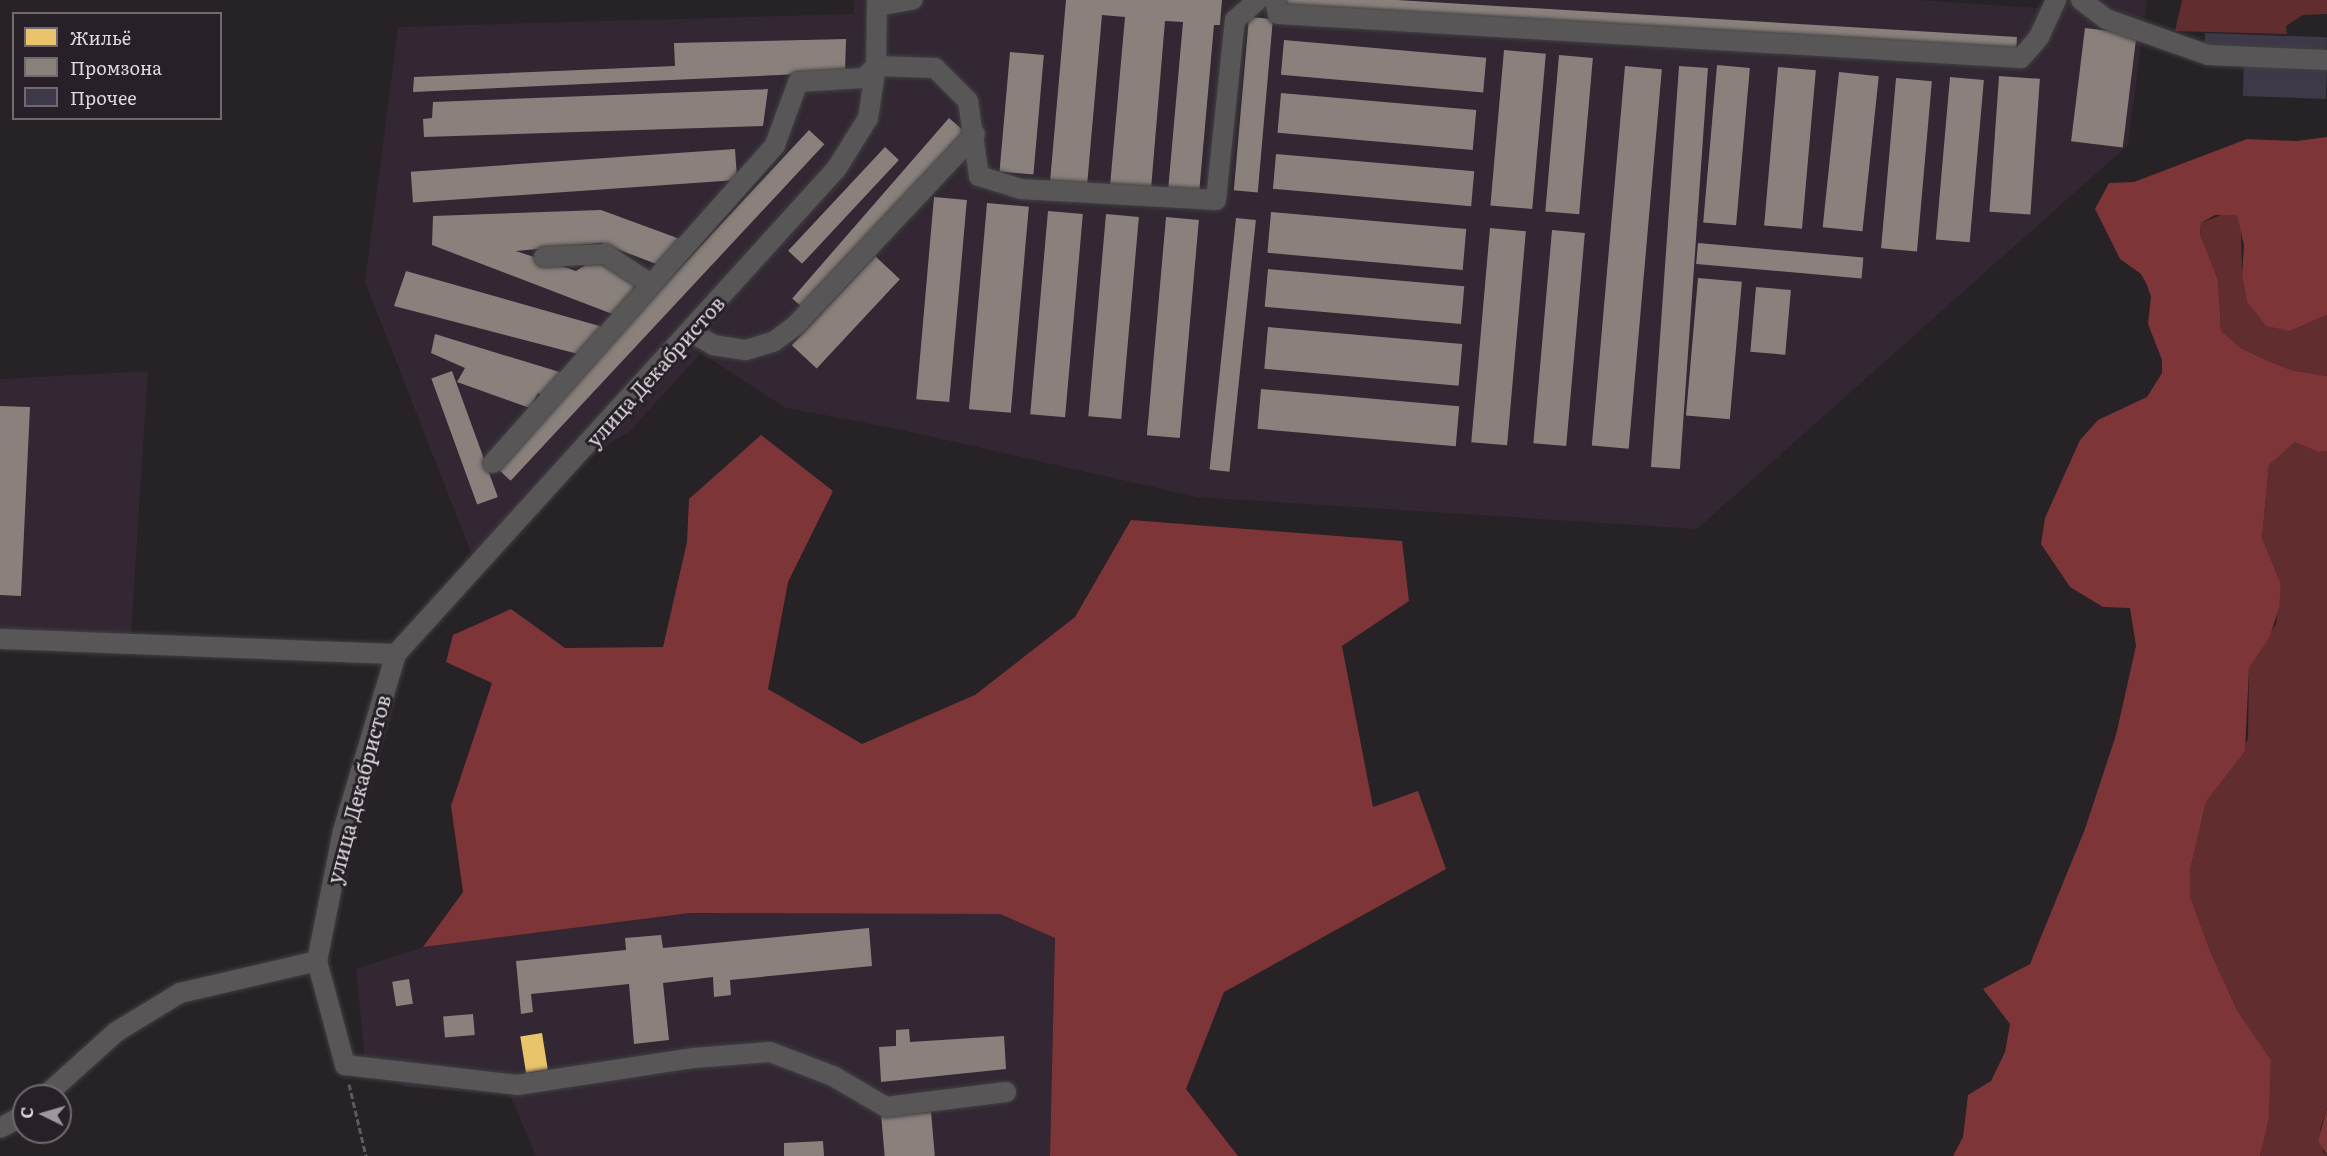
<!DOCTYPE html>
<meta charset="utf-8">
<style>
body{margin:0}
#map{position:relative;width:2327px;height:1156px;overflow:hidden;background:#262226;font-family:Literata,serif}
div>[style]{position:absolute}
.built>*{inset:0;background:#322733}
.green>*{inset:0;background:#622d2e}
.forest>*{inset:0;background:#7e3537}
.homes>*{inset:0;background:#e9c46a;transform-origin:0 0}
.industry>*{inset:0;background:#8a817c;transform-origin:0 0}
.building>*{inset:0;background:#3e3948;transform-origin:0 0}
.path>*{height:3px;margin-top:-1.5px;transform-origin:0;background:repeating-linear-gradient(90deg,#5d5b5c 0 6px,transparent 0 9px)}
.roads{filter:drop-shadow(0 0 2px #424042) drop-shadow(0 0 2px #424042)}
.minor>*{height:20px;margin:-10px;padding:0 10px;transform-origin:10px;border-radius:10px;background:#585657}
span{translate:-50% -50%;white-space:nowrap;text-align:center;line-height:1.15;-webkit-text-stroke:6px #272028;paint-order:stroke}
.street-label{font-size:20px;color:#ddd8dd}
.legend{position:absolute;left:12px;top:12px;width:210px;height:108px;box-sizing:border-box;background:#272028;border:2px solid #706a70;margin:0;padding:8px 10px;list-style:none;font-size:18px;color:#ddd8dd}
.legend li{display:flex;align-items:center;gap:12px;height:30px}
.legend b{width:30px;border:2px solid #706a70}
.north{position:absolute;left:12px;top:1084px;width:60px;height:60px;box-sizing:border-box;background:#272028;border:2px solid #706a70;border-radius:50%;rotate:275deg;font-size:16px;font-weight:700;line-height:24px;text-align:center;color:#ddd8dd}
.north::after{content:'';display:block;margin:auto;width:21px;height:27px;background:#9d989d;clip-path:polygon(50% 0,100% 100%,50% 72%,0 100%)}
</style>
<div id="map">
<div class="built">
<i style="clip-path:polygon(854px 0,1918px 0,2053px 9px,2054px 0,2147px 0,2128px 145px,1697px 529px,1197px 497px,893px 428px,786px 408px,701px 353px,630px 431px,562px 475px,476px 565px,365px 282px,398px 27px,854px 14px)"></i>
<i style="clip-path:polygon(148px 371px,130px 651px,0 642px,0 379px)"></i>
<i style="clip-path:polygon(690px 913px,1000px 914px,1055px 938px,1050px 1156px,536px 1156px,510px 1095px,405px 1087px,365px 1061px,356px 969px,423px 947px)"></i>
</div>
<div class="green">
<i style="clip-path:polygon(2182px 0,2327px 0,2327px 14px,2303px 15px,2286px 26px,2287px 34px,2175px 31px)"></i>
<i style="clip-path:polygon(2226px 213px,2237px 215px,2241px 230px,2242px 276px,2247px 302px,2290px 331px,2327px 315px,2327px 376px,2291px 370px,2266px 360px,2241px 348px,2221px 331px,2218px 280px,2200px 234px,2201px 223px)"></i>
<i style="clip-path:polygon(2295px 442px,2318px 452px,2327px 451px,2327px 1108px,2320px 1129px,2323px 1152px,2327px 1156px,2260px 1156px,2269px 1119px,2271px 1060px,2237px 1010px,2210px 951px,2190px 896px,2190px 870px,2206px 802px,2237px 761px,2248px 739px,2249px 668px,2276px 624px,2281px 584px,2262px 538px,2269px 465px)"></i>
</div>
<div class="forest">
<i style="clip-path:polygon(2327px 137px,2327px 315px,2290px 331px,2266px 326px,2247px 302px,2242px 276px,2244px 245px,2237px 215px,2215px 215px,2201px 223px,2200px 234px,2218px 280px,2221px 331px,2241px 348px,2266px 360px,2291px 370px,2327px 376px,2327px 451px,2318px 452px,2295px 442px,2269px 465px,2262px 538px,2281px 584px,2279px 608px,2270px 636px,2249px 668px,2245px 751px,2206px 802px,2190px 870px,2190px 896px,2210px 951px,2237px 1010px,2271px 1060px,2269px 1119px,2260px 1156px,1953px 1156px,1963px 1137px,1968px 1095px,1991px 1081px,2005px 1052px,2010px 1024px,1983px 989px,2030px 964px,2085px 829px,2116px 735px,2136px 646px,2130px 608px,2103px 607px,2070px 587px,2041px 544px,2045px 518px,2080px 440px,2098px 420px,2147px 397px,2162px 373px,2162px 360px,2148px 324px,2151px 297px,2147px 285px,2141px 274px,2120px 259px,2095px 209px,2109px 183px,2134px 182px,2247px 139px,2297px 141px)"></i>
<i style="clip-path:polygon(761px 435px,833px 491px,788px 582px,768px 689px,862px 744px,975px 695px,1075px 617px,1131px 520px,1402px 541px,1409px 601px,1342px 646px,1373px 807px,1418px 791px,1446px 869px,1224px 992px,1186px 1089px,1238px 1156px,1050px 1156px,1055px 938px,1000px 914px,690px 913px,423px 947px,463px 892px,451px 806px,492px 683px,446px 662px,453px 635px,511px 609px,565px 648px,663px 647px,687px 542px,689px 499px)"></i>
<i style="clip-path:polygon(2327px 1108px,2327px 1155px,2318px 1141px)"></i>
</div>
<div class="homes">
<i style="left:542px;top:1033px;width:37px;height:22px;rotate:81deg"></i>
</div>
<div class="industry">
<i style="clip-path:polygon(1066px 0,1222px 0,1220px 25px,1214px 25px,1199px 194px,1168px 191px,1183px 22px,1165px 21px,1151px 189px,1110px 186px,1125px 17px,1102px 15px,1087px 186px,1050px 182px)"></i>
<i style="clip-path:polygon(1284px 0,1397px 0,2017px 37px,2016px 55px,1283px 11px)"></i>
<i style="left:1249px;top:17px;width:24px;height:174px;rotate:5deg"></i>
<i style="left:2085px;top:28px;width:52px;height:114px;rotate:7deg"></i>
<i style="clip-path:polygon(846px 39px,845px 72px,413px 92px,414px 77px,675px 66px,674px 43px)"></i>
<i style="left:1284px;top:40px;width:203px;height:35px;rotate:5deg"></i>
<i style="left:1504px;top:50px;width:42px;height:156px;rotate:5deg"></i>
<i style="left:1010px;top:52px;width:34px;height:120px;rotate:5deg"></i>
<i style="left:1559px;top:55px;width:34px;height:157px;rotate:5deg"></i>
<i style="left:1717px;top:65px;width:33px;height:158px;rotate:5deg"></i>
<i style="left:1625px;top:66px;width:37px;height:381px;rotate:5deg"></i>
<i style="left:1679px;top:66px;width:29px;height:402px;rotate:4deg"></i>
<i style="left:1778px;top:67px;width:38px;height:159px;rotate:5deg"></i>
<i style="left:1839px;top:72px;width:40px;height:156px;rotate:6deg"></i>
<i style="left:1999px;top:76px;width:41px;height:136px;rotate:4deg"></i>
<i style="left:1950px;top:77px;width:34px;height:163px;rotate:5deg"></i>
<i style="left:1896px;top:78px;width:36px;height:171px;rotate:5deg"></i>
<i style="clip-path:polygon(768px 89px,763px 126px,424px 137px,423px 119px,432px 118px,433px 102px)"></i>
<i style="left:1281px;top:93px;width:196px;height:40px;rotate:5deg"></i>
<i style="left:949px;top:118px;width:21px;height:239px;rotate:41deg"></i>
<i style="left:809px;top:130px;width:21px;height:460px;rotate:43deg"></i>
<i style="left:885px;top:147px;width:19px;height:142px;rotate:43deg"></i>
<i style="left:735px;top:149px;width:31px;height:325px;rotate:86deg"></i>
<i style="left:1276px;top:154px;width:199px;height:35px;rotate:5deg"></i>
<i style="left:934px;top:197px;width:33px;height:203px;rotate:5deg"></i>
<i style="left:987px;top:203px;width:42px;height:207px;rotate:5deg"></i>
<i style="clip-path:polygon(601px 210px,680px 239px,659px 265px,601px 243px,516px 251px,576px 271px,594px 260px,637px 284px,615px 315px,432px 245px,433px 216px)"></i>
<i style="left:1048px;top:211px;width:35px;height:204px;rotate:5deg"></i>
<i style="left:1271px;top:212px;width:196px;height:41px;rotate:5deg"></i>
<i style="left:1106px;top:214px;width:33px;height:203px;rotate:5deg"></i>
<i style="left:1166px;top:217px;width:33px;height:219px;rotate:5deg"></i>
<i style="left:1236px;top:218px;width:20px;height:253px;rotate:6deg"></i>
<i style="left:1490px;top:228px;width:36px;height:215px;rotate:5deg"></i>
<i style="left:1552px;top:230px;width:33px;height:214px;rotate:5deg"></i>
<i style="left:1698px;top:243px;width:166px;height:21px;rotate:5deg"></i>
<i style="left:875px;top:256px;width:34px;height:122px;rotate:43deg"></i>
<i style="left:1268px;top:269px;width:197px;height:38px;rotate:5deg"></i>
<i style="clip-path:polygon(406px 271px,603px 327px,582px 355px,394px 306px)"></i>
<i style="left:1698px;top:278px;width:44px;height:138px;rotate:5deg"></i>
<i style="left:1756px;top:287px;width:35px;height:65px;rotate:5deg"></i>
<i style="left:1268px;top:327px;width:195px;height:42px;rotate:5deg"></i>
<i style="clip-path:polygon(435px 334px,566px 374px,547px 398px,538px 393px,530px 408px,457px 382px,465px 368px,431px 353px)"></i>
<i style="left:452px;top:371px;width:134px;height:22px;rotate:70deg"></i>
<i style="left:1261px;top:389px;width:199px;height:40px;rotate:5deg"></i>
<i style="clip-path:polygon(0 406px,30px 407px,21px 596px,0 595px)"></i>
<i style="clip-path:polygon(869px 928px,872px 966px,730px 980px,731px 995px,714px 997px,713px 977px,663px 983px,669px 1040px,634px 1044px,629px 984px,531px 994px,533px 1012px,521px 1014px,516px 961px,626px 950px,625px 938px,661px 935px,663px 948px)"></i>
<i style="left:409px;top:979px;width:25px;height:17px;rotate:81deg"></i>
<i style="left:473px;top:1014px;width:21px;height:30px;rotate:85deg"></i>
<i style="clip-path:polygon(909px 1029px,910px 1042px,1004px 1036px,1006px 1069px,881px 1082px,879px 1047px,896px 1046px,896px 1030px)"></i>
<i style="left:931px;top:1112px;width:44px;height:50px;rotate:85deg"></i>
<i style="clip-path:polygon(823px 1141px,824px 1156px,784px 1156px,784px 1143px)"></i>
</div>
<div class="building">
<i style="left:2205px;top:33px;width:122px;height:18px;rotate:2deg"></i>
<i style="left:2244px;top:61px;width:83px;height:35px;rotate:2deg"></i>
</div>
<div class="path">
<i style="left:349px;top:1084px;width:74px;rotate:76.7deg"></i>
</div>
<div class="roads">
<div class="minor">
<i style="left:877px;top:0;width:66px;rotate:90.9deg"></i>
<i style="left:876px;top:66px;width:53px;rotate:98.7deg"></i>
<i style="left:868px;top:118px;width:59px;rotate:121.8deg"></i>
<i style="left:837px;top:168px;width:656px;rotate:132.22deg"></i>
<i style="left:396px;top:654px;width:185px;rotate:106.7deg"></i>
<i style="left:343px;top:831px;width:133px;rotate:101.3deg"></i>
<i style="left:317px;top:961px;width:108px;rotate:74.9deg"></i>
<i style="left:345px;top:1065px;width:173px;rotate:6.6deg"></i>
<i style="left:517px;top:1085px;width:179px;rotate:-8.7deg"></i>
<i style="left:694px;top:1058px;width:76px;rotate:-4.5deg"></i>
<i style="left:770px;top:1052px;width:67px;rotate:20.9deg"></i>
<i style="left:833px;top:1076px;width:61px;rotate:30.3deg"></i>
<i style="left:886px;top:1107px;width:121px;rotate:-7.1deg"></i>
<i style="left:1275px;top:0;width:14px;rotate:78deg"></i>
<i style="left:1278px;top:14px;width:744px;rotate:3.39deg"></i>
<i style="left:2021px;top:58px;width:28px;rotate:-49deg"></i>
<i style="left:2039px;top:37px;width:41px;rotate:-65.3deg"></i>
<i style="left:2081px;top:0;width:31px;rotate:37deg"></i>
<i style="left:2106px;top:19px;width:108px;rotate:19.4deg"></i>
<i style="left:2208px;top:55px;width:119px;rotate:2.4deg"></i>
<i style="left:877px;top:6px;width:36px;rotate:-10deg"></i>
<i style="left:544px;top:257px;width:61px;rotate:-2.8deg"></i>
<i style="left:605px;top:254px;width:55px;rotate:33.1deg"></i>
<i style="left:690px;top:332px;width:26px;rotate:29deg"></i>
<i style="left:713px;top:345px;width:33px;rotate:9deg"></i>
<i style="left:746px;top:350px;width:28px;rotate:-17deg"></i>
<i style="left:773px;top:342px;width:27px;rotate:-36deg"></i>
<i style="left:795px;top:326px;width:263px;rotate:-46.8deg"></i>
<i style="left:493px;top:463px;width:425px;rotate:-48.4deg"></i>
<i style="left:775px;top:145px;width:67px;rotate:-69.9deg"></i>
<i style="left:798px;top:82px;width:66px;rotate:-3.5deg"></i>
<i style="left:864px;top:78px;width:17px;rotate:-45deg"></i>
<i style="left:876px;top:66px;width:59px;rotate:1.9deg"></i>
<i style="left:935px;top:68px;width:47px;rotate:45deg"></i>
<i style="left:968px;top:101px;width:76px;rotate:81.7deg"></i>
<i style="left:979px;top:176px;width:44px;rotate:17.2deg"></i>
<i style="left:1021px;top:189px;width:195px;rotate:3.2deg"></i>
<i style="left:1216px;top:200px;width:181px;rotate:-84deg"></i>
<i style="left:1235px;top:20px;width:30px;rotate:-41deg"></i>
<i style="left:0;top:639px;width:396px;rotate:2.2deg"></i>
<i style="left:45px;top:1096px;width:96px;rotate:-42deg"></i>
<i style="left:116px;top:1032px;width:75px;rotate:-31.4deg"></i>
<i style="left:180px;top:993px;width:141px;rotate:-13.1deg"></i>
<i style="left:0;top:1128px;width:27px;rotate:-28deg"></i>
</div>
</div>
<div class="street-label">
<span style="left:655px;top:371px;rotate:-48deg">улица Декабристов</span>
<span style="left:358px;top:789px;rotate:-75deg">улица Декабристов</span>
</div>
<ul class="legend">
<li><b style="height:16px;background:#e9c46a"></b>Жильё</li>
<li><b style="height:16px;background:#8a817c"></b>Промзона</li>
<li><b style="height:16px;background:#3e3948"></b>Прочее</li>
</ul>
<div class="north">С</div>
</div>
